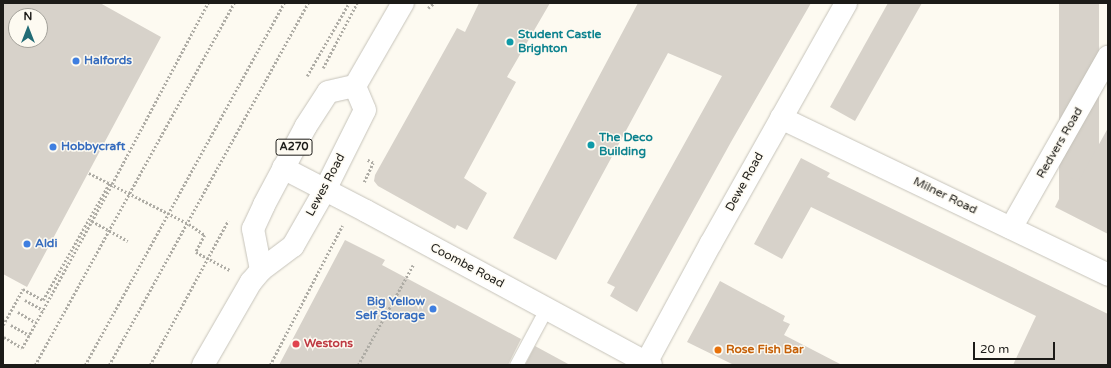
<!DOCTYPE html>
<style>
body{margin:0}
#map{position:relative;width:1111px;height:368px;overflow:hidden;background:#fdfaf1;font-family:"Varela Round",sans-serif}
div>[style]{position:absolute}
.building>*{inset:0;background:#d7d2ca;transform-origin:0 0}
.path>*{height:2.5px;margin-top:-1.25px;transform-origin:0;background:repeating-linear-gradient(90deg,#aeaca5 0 2px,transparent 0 4px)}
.roads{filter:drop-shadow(0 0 1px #c6c3ba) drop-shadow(0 0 1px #c6c3ba)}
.lane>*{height:13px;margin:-6.5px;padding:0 6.5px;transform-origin:6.5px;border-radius:6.5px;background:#fff}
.street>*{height:22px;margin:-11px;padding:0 11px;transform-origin:11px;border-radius:11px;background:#fff}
.primary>*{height:22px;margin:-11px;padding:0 11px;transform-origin:11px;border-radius:11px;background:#fff}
.dots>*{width:11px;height:11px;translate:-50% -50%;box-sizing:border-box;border:2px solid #fdfaf1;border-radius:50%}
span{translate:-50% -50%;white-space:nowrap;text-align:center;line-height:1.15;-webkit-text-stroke:3px #fdfaf1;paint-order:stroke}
.shield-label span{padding:1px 3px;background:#fdfaf1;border:1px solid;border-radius:3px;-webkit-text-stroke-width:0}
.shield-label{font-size:11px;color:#1c1b18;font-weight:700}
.culture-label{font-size:12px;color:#0d838f;font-weight:700}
.left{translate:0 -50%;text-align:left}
.shop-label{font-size:12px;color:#366cbe;font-weight:700}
.right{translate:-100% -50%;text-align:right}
.street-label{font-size:12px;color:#1c1b18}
.health-label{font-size:12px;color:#be3a42;font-weight:700}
.food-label{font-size:12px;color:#c56008;font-weight:700}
.frame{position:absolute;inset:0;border:4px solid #1c1b18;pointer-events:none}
.north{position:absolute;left:8px;top:8px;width:40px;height:40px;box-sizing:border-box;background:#fdfaf1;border:1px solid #a3a19a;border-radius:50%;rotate:0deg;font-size:11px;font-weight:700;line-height:16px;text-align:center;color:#1c1b18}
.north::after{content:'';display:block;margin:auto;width:14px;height:18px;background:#226c76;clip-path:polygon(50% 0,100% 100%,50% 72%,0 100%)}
.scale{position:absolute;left:973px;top:342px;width:82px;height:18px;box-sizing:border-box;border:2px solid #1c1b18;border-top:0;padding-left:5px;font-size:12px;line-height:14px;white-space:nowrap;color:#1c1b18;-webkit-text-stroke:3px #fdfaf1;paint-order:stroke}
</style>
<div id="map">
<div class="building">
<i style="clip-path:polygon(evenodd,3px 3px,100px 3px,161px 37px,27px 287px,3px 274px,3px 3px,16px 16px,40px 16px,40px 40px,16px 40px,16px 16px)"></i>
<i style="clip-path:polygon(479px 3px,550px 3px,507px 77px,516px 82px,464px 178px,487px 193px,467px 230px,457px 225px,455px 229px,378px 186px,374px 181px,375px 175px,457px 28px,465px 32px)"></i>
<i style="clip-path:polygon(638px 3px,811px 3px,731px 142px,637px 312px,610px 296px,615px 287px,607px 283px,722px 76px,668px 53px,556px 260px,513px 238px)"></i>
<i style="clip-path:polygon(888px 3px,922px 3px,855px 121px,830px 107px)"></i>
<i style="left:1059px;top:3px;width:40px;height:198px"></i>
<i style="clip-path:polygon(1108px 128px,1108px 234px,1055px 207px,1070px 177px,1078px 182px)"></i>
<i style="clip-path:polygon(801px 158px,830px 173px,827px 177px,1108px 314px,1108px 365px,1013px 365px,1036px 316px,811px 207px,782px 259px,754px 244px)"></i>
<i style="clip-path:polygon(345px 240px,385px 260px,382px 265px,521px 339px,508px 365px,279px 365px)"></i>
<i style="clip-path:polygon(720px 281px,785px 316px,783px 321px,790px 324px,784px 335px,842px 365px,734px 365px,687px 342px)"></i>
<i style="clip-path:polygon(535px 346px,570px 365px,525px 365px)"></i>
</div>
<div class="path">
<i style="left:428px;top:8px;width:8px;rotate:-40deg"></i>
<i style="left:323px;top:68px;width:73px;rotate:-62.4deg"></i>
<i style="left:307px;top:76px;width:84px;rotate:-60.1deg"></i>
<i style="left:89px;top:173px;width:112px;rotate:27deg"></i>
<i style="left:189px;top:224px;width:19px;rotate:35deg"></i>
<i style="left:205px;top:235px;width:19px;rotate:118deg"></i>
<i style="left:196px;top:252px;width:38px;rotate:28deg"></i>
<i style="left:364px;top:182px;width:21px;rotate:-65deg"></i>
<i style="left:373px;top:163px;width:7px;rotate:-153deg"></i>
<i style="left:92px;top:221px;width:41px;rotate:29.1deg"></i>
<i style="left:25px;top:300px;width:21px;rotate:29deg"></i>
<i style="left:18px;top:312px;width:21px;rotate:31deg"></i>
<i style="left:3px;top:325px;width:41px;rotate:-60.9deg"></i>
<i style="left:23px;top:289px;width:23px;rotate:29deg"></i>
<i style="left:43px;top:300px;width:136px;rotate:-60.4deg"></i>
<i style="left:11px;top:325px;width:21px;rotate:29deg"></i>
<i style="left:4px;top:337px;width:21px;rotate:31deg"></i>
<i style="left:22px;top:348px;width:187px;rotate:-61.2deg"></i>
<i style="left:112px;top:184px;width:205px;rotate:-62.1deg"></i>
<i style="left:35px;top:365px;width:413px;rotate:-61.2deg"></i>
<i style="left:85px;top:365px;width:413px;rotate:-61.2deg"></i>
<i style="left:109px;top:365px;width:413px;rotate:-61.2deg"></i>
<i style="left:150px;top:365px;width:164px;rotate:-61.6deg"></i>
<i style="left:270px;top:365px;width:157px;rotate:-62.6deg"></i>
<i style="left:358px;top:365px;width:114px;rotate:-61.2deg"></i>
</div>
<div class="roads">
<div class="lane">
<i style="left:516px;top:365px;width:64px;rotate:-61.8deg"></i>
</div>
<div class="street">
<i style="left:781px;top:118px;width:363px;rotate:25.6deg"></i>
<i style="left:283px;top:168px;width:93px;rotate:27.4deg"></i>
<i style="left:366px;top:211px;width:324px;rotate:28.4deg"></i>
<i style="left:1011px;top:228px;width:197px;rotate:-60.4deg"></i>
<i style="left:646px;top:363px;width:136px;rotate:-61.6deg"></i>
<i style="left:711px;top:243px;width:275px;rotate:-60.6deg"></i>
</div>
<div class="primary">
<i style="left:261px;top:270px;width:42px;rotate:-101deg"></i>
<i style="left:253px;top:229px;width:26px;rotate:-65deg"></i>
<i style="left:264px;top:205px;width:89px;rotate:-62deg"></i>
<i style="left:306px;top:126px;width:40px;rotate:-57.1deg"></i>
<i style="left:328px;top:92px;width:28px;rotate:-13deg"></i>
<i style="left:355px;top:86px;width:96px;rotate:-60deg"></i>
<i style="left:203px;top:365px;width:96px;rotate:-60deg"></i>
<i style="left:251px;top:282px;width:16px;rotate:-50deg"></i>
<i style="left:261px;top:270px;width:40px;rotate:-37deg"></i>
<i style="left:293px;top:246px;width:64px;rotate:-60.3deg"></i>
<i style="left:325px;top:190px;width:89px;rotate:-63.4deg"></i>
<i style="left:365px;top:110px;width:26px;rotate:-113deg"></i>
</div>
</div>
<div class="dots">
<i style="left:510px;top:42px;background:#0f9aa8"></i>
<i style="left:76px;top:61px;background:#3f7fe0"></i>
<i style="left:591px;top:145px;background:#0f9aa8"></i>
<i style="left:53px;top:147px;background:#3f7fe0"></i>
<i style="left:27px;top:244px;background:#3f7fe0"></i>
<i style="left:433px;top:309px;background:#3f7fe0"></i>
<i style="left:296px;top:344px;background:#e0444e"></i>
<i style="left:718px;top:350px;background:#e8710a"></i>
</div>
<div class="shield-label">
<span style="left:294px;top:147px">A270</span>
</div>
<div class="culture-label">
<span class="left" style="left:518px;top:42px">Student Castle<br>Brighton</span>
<span class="left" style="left:599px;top:145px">The Deco<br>Building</span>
</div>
<div class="shop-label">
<span class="left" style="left:84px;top:61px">Halfords</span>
<span class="left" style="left:61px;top:147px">Hobbycraft</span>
<span class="left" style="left:35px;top:244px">Aldi</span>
<span class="right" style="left:425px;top:309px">Big Yellow<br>Self Storage</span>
</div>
<div class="street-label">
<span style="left:1060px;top:143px;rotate:-60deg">Redvers Road</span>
<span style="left:745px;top:182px;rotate:-61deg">Dewe Road</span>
<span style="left:326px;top:185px;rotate:-62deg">Lewes Road</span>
<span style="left:945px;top:196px;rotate:26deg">Milner Road</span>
<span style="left:467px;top:266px;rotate:28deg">Coombe Road</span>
</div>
<div class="health-label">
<span class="left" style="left:304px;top:344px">Westons</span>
</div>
<div class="food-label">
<span class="left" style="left:726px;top:350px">Rose Fish Bar</span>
</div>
<div class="frame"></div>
<div class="north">N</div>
<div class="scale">20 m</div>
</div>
